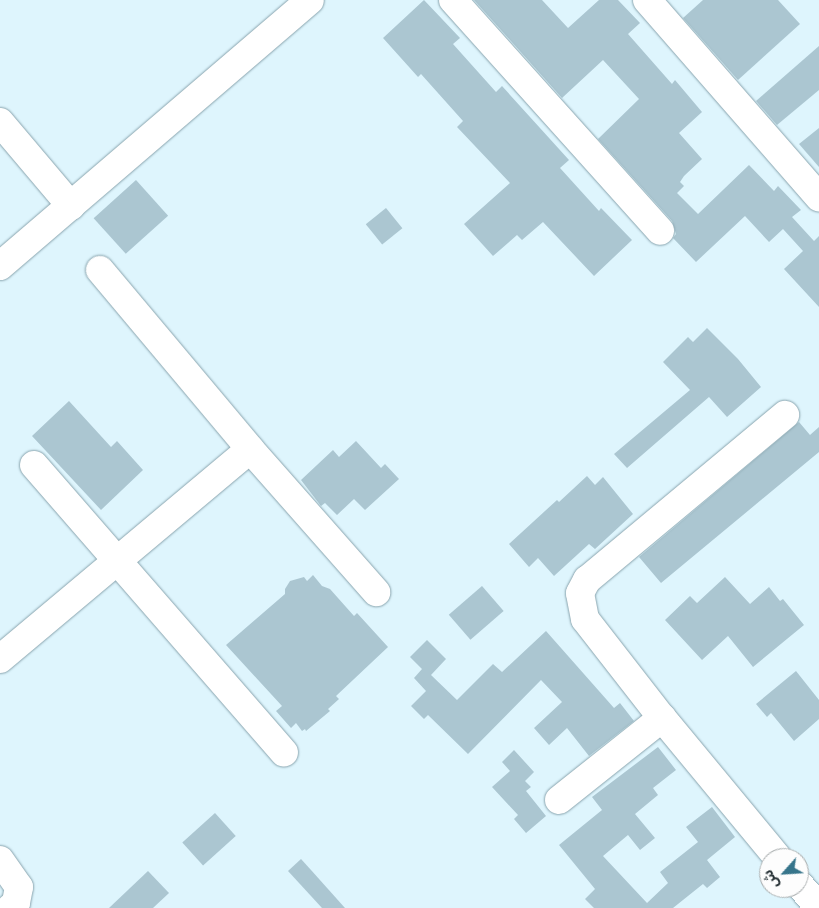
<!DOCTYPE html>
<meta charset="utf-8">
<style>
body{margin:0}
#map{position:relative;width:819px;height:908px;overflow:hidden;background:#def5fd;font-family:Karla,"Noto Sans Arabic",sans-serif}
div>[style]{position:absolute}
.building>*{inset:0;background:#abc6d1;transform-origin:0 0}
.roads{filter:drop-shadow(0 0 1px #89a4ae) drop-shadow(0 0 1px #89a4ae)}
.minor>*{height:28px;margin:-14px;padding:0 14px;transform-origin:14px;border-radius:14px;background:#fff}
span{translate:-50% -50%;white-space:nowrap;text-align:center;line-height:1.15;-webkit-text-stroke:4.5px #fdfdfd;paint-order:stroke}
.north{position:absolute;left:759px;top:848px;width:50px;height:50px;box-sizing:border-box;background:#fdfdfd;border:1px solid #a7acad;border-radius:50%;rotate:244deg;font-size:14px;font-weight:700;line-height:20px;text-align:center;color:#273236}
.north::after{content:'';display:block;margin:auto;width:18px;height:22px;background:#37758b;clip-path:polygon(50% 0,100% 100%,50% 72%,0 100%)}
</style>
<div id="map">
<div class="building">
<i style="clip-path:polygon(424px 0,460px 38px,453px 44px,496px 92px,502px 86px,569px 160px,560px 168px,599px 211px,601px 208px,632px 240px,594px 276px,543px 222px,522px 240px,517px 235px,493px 256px,464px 224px,510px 183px,457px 127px,463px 121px,421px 74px,418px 77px,383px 38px)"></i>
<i style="clip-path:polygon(474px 0,542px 0,568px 28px,599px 0,618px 0,640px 23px,628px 34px,672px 84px,675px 80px,702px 112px,679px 133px,702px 159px,684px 176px,680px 182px,684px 186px,677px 193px,698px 214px,749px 165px,774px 191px,778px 186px,801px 210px,792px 217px,814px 241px,819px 236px,819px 307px,784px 269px,803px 251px,783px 229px,769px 242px,745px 216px,696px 262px,673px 238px,676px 234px,672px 221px,598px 139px,639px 99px,603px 60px,562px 98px)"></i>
<i style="clip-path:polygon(703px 0,778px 0,800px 24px,738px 80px,683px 18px)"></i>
<i style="clip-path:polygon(819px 46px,819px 90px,777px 125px,756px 101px)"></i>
<i style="clip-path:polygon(819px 128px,819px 167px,799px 144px)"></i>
<i style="left:136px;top:180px;width:48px;height:57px;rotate:48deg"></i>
<i style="left:386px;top:208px;width:26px;height:26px;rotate:51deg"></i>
<i style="clip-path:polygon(707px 328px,738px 359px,761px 387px,727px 417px,709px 397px,627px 468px,614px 454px,690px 390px,663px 362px,688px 337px,693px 342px)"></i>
<i style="clip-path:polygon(69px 401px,111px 447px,117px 441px,143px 470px,101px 510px,32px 436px)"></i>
<i style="clip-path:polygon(799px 422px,810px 435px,819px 427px,819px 452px,661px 583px,639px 557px)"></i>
<i style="clip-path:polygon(356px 441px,381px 468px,385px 464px,399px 479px,365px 510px,354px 499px,337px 515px,325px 503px,321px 506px,301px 480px,333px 450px,339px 457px)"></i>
<i style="clip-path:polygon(587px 476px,595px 485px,603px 477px,633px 514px,595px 549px,589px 544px,554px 576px,538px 558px,529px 567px,509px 544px,557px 500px,559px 502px)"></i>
<i style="clip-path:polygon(313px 575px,322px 586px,330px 589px,354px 616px,357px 613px,388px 647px,336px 696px,339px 699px,328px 709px,330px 711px,306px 731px,305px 729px,302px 731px,296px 723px,291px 728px,276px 711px,282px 706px,226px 645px,285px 594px,285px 589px,290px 581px,304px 577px,307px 581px)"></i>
<i style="clip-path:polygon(725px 577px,750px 604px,769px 587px,780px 601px,783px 599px,804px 625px,753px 667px,728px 636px,702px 660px,665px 620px,690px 596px,697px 603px)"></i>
<i style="left:482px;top:586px;width:33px;height:44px;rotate:49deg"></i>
<i style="clip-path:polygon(546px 631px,614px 708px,620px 703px,634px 721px,589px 756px,567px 728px,549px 745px,534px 728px,562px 702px,541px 680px,468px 754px,428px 715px,424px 719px,411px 706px,426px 691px,414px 678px,422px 669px,410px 657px,427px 640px,446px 659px,431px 675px,457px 700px,493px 664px,502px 672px)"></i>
<i style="clip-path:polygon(796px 671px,819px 700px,819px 719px,794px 741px,771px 713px,767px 717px,756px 704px)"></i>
<i style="clip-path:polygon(658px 747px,676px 770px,653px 788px,658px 795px,635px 814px,655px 838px,640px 850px,628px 835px,603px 856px,647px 903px,668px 883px,660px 872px,698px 842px,686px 827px,712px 807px,735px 837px,707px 860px,720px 877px,707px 888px,703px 884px,673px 908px,594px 908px,585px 899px,595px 889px,559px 845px,602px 810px,592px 797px)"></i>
<i style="clip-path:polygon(514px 750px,534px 772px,525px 781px,531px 787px,526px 791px,546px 816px,526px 833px,514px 819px,518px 815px,492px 787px,510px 771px,502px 762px)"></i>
<i style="left:215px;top:813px;width:31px;height:44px;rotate:48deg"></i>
<i style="clip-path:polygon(301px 859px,311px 870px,345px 908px,322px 908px,288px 871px)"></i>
<i style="clip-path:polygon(148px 871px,169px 893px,153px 908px,109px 908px)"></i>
</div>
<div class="roads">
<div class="minor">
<i style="left:453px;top:0;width:310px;rotate:48.1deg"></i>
<i style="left:647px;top:0;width:262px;rotate:48.9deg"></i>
<i style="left:0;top:122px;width:110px;rotate:49.8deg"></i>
<i style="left:0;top:266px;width:408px;rotate:-40.6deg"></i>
<i style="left:100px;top:270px;width:234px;rotate:50deg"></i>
<i style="left:250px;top:449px;width:191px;rotate:48.6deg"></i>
<i style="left:34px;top:465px;width:381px;rotate:49deg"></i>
<i style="left:0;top:659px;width:326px;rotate:-40deg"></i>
<i style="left:559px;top:800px;width:132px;rotate:-38.5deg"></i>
<i style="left:778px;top:858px;width:182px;rotate:-129.6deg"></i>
<i style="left:662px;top:718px;width:125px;rotate:-127.9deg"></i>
<i style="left:585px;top:619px;width:26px;rotate:-101deg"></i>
<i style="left:580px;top:593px;width:15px;rotate:-62deg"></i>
<i style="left:587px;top:580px;width:258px;rotate:-39.8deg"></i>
<i style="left:0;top:860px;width:33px;rotate:55deg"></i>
<i style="left:19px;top:887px;width:16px;rotate:101deg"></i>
<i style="left:16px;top:903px;width:8px;rotate:140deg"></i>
<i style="left:799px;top:884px;width:31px;rotate:50deg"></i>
</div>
</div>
<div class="north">ش</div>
</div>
